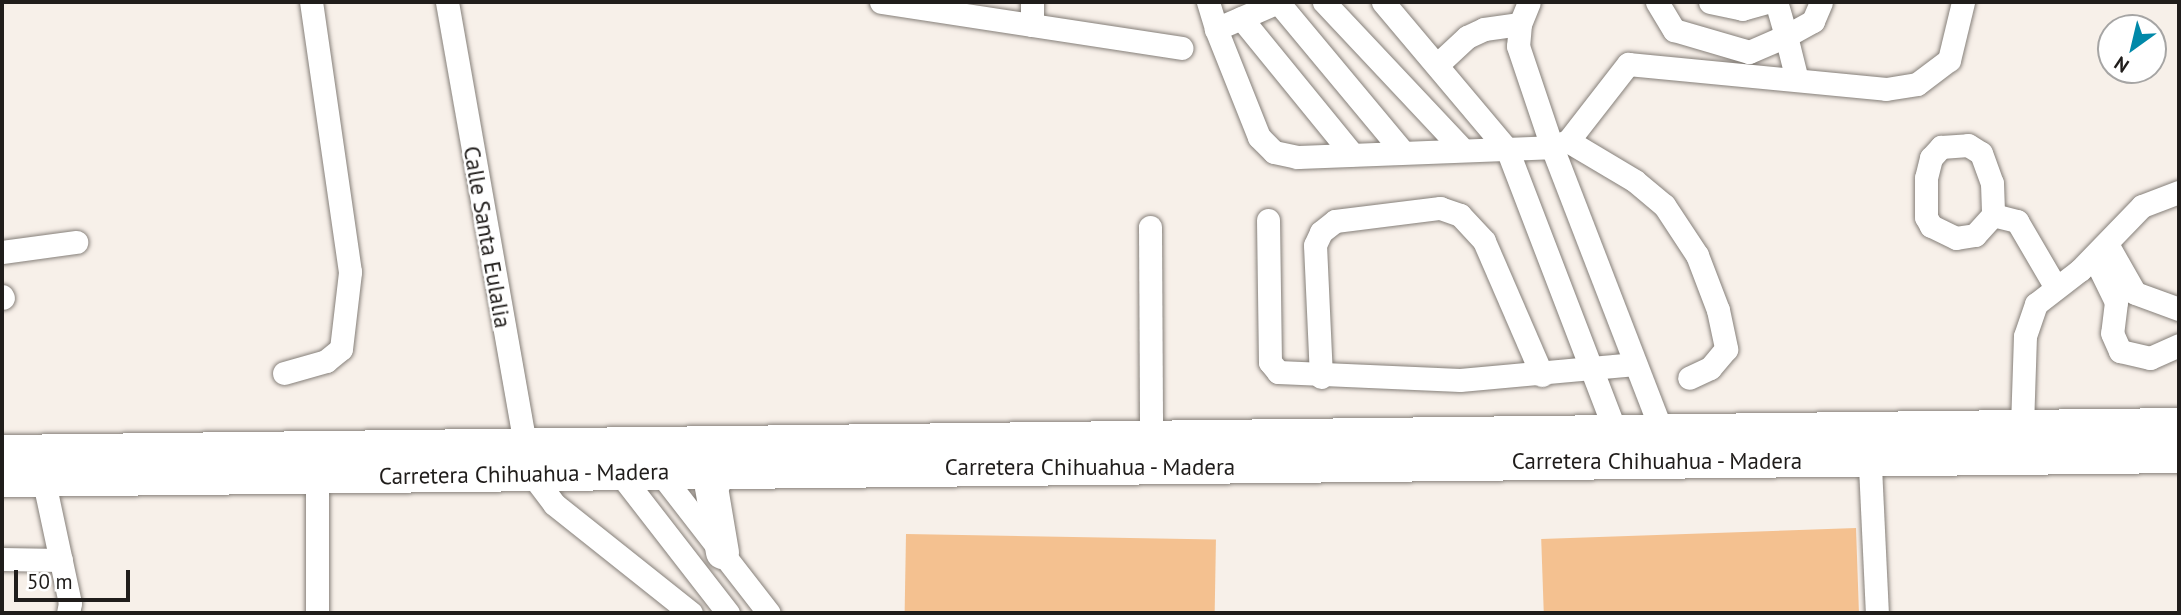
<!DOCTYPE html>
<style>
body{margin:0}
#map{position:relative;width:2181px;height:615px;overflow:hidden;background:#f7f0e9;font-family:"PT Sans",sans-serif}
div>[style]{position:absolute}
.building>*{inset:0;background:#f4c190;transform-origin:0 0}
.roads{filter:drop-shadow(0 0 2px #857f79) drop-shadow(0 0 2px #857f79)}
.minor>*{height:23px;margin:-11.5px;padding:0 11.5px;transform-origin:11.5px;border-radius:11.5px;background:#fff}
.highway>*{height:33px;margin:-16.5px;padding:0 16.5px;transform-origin:16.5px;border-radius:16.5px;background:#fff}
span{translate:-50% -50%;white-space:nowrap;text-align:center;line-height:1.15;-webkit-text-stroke:5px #fff;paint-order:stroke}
.street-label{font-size:23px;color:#201d1b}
.frame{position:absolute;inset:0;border:4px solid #201d1b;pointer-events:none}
.north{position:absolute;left:2097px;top:14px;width:70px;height:70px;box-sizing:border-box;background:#fff;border:2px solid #a6a5a4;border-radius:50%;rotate:214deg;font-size:19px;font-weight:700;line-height:28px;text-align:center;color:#201d1b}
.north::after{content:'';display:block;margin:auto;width:24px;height:32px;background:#0089a9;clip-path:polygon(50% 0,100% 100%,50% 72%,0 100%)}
.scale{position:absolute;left:14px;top:570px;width:116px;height:32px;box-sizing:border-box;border:4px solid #201d1b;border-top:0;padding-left:9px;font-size:21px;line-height:24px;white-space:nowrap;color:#201d1b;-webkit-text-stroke:5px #fff;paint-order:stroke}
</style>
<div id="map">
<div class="building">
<i style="left:1856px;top:528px;width:85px;height:315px;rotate:88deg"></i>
<i style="left:906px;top:534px;width:310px;height:79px;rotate:1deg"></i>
</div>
<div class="roads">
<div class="minor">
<i style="left:447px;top:2px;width:477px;rotate:80deg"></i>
<i style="left:530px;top:472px;width:40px;rotate:53deg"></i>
<i style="left:554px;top:504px;width:175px;rotate:38.5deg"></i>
<i style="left:881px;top:2px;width:304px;rotate:8.7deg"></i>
<i style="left:1208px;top:2px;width:28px;rotate:73deg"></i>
<i style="left:1278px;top:2px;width:68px;rotate:156.5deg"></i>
<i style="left:1216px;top:29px;width:116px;rotate:68.3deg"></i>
<i style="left:1259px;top:137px;width:21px;rotate:45deg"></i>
<i style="left:1274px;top:152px;width:24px;rotate:12deg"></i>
<i style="left:1297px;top:157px;width:255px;rotate:-2.2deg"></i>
<i style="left:1552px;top:147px;width:317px;rotate:68.9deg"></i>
<i style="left:1278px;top:2px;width:195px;rotate:50.2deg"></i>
<i style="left:1324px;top:2px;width:203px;rotate:46.8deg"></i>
<i style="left:1383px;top:2px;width:192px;rotate:49.9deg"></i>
<i style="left:1507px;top:149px;width:316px;rotate:69deg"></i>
<i style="left:1529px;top:2px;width:24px;rotate:112deg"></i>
<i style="left:1520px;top:24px;width:22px;rotate:95deg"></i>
<i style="left:1518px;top:46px;width:107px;rotate:71.4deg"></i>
<i style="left:1552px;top:147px;width:17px;rotate:-21deg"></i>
<i style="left:1568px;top:141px;width:98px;rotate:-52.1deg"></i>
<i style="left:1628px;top:64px;width:259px;rotate:5.5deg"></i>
<i style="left:1886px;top:89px;width:31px;rotate:-9deg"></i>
<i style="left:1917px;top:84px;width:40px;rotate:-37deg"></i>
<i style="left:1949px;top:60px;width:60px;rotate:-76.4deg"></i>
<i style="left:1657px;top:2px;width:33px;rotate:59deg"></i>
<i style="left:1674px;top:30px;width:78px;rotate:16.3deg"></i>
<i style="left:1749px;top:52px;width:40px;rotate:-23.4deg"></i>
<i style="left:1786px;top:36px;width:35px;rotate:-106deg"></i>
<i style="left:1710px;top:2px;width:33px;rotate:12deg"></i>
<i style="left:1742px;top:9px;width:26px;rotate:-16deg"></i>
<i style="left:1241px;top:18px;width:176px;rotate:50.8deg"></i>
<i style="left:1032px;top:25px;width:23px;rotate:-90deg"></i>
<i style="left:1438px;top:64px;width:40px;rotate:-43deg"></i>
<i style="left:1467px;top:37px;width:19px;rotate:-25deg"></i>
<i style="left:1484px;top:29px;width:36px;rotate:-8deg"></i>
<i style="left:1797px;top:80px;width:45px;rotate:-104deg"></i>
<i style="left:1786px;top:36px;width:31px;rotate:-29deg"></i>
<i style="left:1813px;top:21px;width:21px;rotate:-67deg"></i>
<i style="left:1568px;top:141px;width:78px;rotate:30.8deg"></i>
<i style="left:1635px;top:181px;width:38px;rotate:40deg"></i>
<i style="left:1664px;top:205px;width:60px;rotate:56.6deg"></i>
<i style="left:1697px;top:255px;width:59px;rotate:69.1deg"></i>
<i style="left:1718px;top:310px;width:40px;rotate:78deg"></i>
<i style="left:1726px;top:349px;width:25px;rotate:130deg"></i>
<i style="left:1710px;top:368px;width:23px;rotate:155deg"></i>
<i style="left:1993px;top:215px;width:27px;rotate:132deg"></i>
<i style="left:1975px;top:235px;width:19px;rotate:171deg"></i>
<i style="left:1956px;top:238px;width:28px;rotate:-154deg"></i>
<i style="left:1931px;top:226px;width:10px;rotate:-119deg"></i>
<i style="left:1926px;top:217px;width:39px;rotate:-90deg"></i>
<i style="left:1926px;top:178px;width:21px;rotate:-76deg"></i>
<i style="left:1931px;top:158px;width:15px;rotate:-48deg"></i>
<i style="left:1941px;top:147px;width:27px;rotate:-4deg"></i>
<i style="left:1968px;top:145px;width:15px;rotate:32deg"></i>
<i style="left:1981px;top:153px;width:32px;rotate:70deg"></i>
<i style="left:1992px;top:183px;width:32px;rotate:88deg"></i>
<i style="left:1993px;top:215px;width:25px;rotate:14deg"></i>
<i style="left:2017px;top:221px;width:75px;rotate:59.7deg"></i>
<i style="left:1268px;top:220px;width:142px;rotate:89.2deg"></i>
<i style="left:1270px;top:362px;width:13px;rotate:51deg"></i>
<i style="left:1278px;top:372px;width:182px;rotate:2.5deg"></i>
<i style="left:1460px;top:380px;width:176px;rotate:-5.2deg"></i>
<i style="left:1150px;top:227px;width:222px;rotate:89.7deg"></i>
<i style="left:2107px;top:244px;width:56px;rotate:60.3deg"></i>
<i style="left:2135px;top:293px;width:47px;rotate:20deg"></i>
<i style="left:2px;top:252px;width:75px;rotate:-7.7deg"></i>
<i style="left:2094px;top:257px;width:50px;rotate:63.9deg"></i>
<i style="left:2116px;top:302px;width:31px;rotate:97deg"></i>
<i style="left:2112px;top:333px;width:20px;rotate:66deg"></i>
<i style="left:2120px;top:351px;width:31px;rotate:13deg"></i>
<i style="left:2150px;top:358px;width:32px;rotate:-24deg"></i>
<i style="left:2px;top:296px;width:2px;rotate:63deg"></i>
<i style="left:284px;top:373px;width:44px;rotate:-15.9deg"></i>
<i style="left:326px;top:361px;width:19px;rotate:-39deg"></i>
<i style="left:341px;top:349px;width:78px;rotate:-83.3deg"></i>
<i style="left:350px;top:272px;width:273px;rotate:-98.2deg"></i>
<i style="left:1321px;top:377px;width:132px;rotate:-92.6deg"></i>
<i style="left:1315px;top:245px;width:14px;rotate:-65deg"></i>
<i style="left:1321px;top:232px;width:18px;rotate:-38deg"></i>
<i style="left:1335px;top:221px;width:106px;rotate:-7.1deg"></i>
<i style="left:1440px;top:208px;width:21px;rotate:19deg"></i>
<i style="left:1460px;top:215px;width:35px;rotate:47deg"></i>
<i style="left:1484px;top:241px;width:146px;rotate:66.6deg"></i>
<i style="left:2022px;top:426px;width:90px;rotate:-88.1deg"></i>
<i style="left:2025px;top:336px;width:34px;rotate:-71deg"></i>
<i style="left:2036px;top:304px;width:56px;rotate:-37.7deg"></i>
<i style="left:2080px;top:270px;width:89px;rotate:-45.9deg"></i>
<i style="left:2142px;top:206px;width:40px;rotate:-21deg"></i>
<i style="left:1869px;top:445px;width:168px;rotate:87.3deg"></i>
<i style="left:654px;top:465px;width:187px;rotate:52.2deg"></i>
<i style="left:614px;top:466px;width:186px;rotate:52.2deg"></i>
<i style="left:41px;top:468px;width:138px;rotate:77.9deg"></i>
<i style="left:70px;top:603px;width:10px;rotate:101deg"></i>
<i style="left:2px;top:559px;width:59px;rotate:1deg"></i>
<i style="left:317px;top:613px;width:136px;rotate:-90deg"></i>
</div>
<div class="highway">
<i style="left:2px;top:451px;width:2177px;rotate:-0.71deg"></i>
<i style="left:720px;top:471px;width:18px;rotate:119deg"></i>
<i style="left:711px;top:487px;width:66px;rotate:80.4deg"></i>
<i style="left:2px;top:480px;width:2177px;rotate:-0.63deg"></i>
</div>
</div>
<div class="street-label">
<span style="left:487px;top:237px;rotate:80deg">Calle Santa Eulalia</span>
<span style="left:1657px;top:461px">Carretera Chihuahua - Madera</span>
<span style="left:1090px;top:467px">Carretera Chihuahua - Madera</span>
<span style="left:524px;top:474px;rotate:-1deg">Carretera Chihuahua - Madera</span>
</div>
<div class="frame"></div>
<div class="north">N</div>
<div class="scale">50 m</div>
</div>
